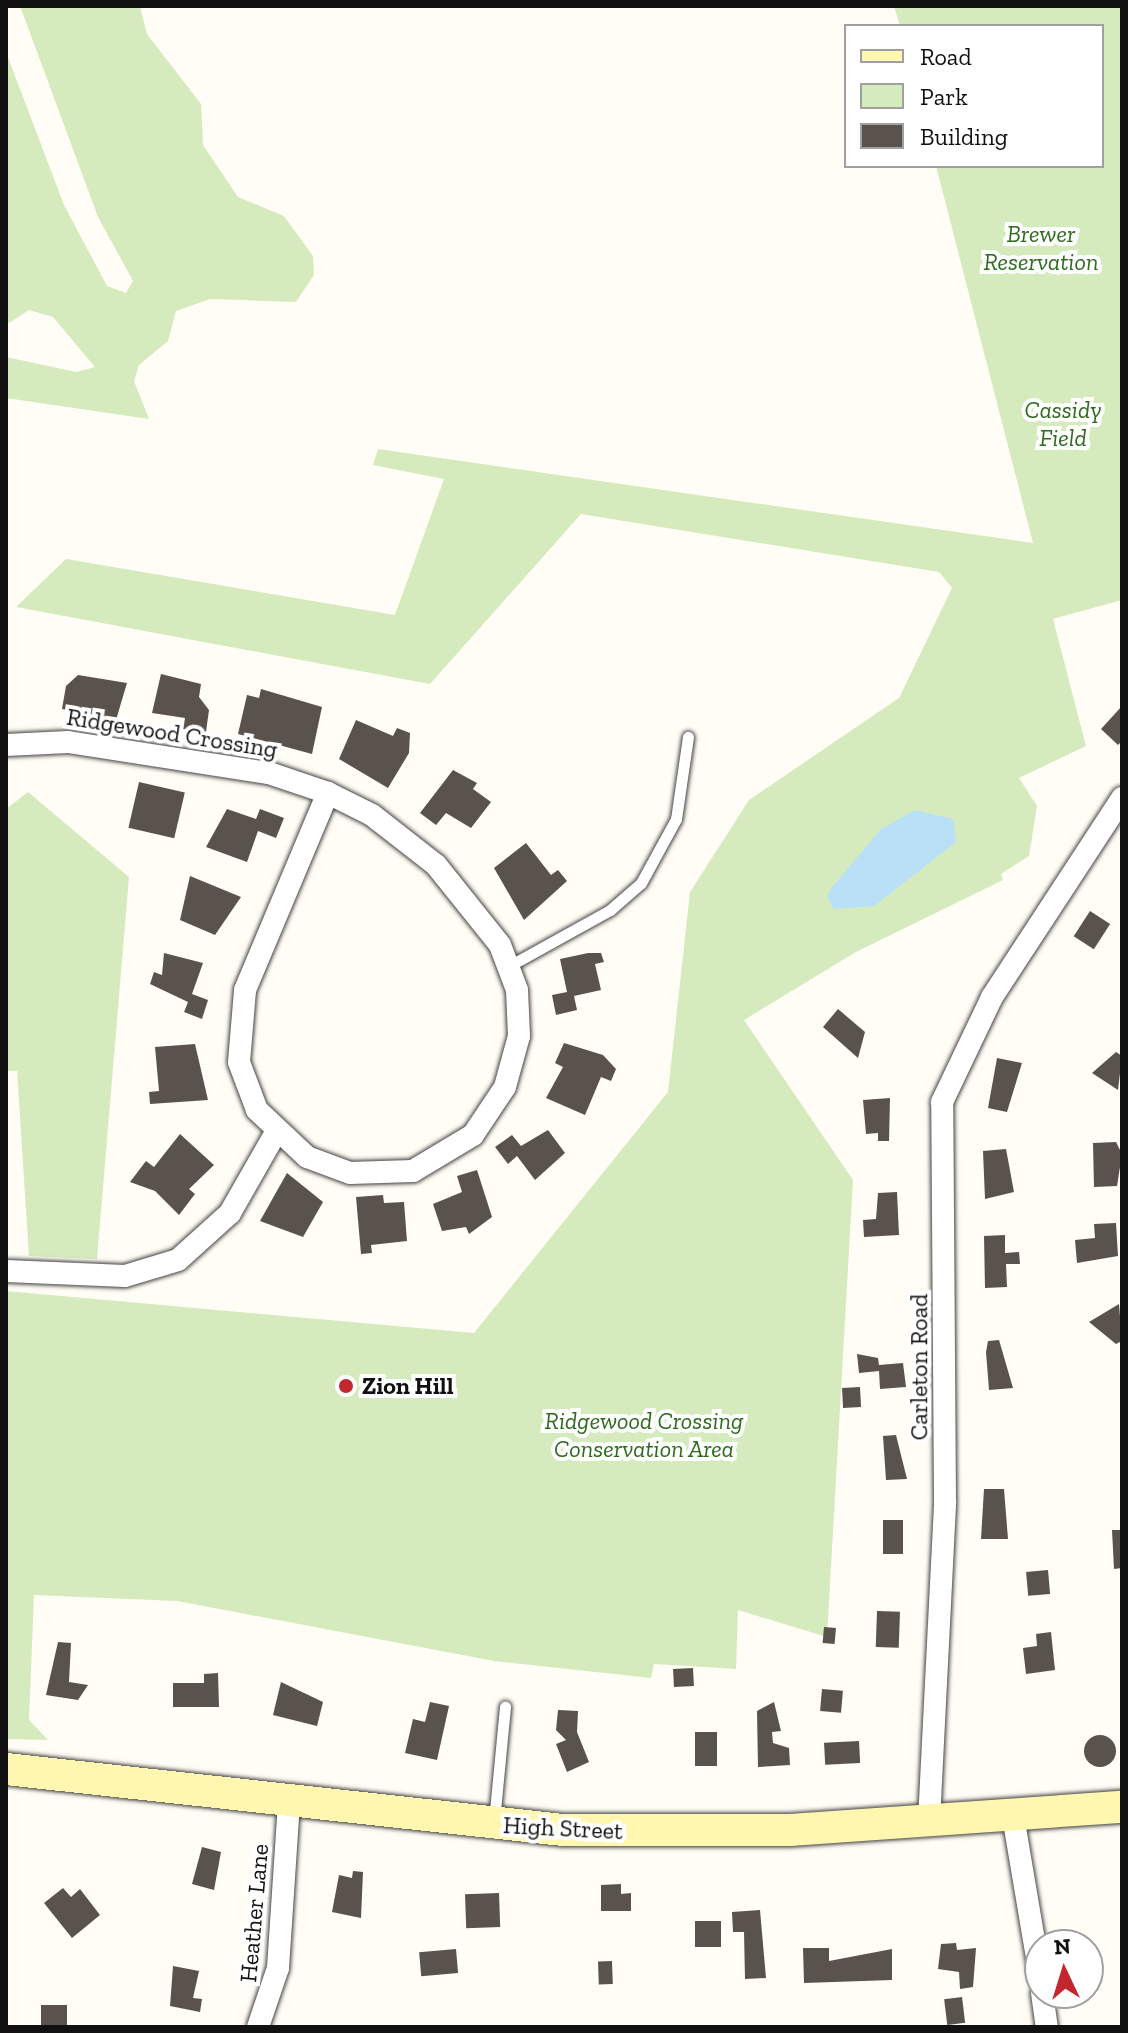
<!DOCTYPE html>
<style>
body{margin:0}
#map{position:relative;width:1128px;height:2033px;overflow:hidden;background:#fffdf5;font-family:"Zilla Slab",serif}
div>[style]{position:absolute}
.green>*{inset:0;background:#d5ebbd}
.water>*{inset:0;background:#b9e0f7}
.building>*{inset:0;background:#5a524d;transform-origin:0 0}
.round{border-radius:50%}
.roads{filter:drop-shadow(0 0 2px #444) drop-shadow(0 0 2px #444)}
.service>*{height:11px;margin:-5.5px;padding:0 5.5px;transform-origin:5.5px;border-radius:5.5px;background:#fff}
.minor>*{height:22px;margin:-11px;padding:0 11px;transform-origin:11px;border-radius:11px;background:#fff}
.secondary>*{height:32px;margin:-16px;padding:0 16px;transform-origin:16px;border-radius:16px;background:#fff6b0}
.dots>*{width:22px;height:22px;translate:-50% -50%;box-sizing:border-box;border:4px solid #fff;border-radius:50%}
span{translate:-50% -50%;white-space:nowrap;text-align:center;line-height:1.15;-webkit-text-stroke:8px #fff;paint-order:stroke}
.park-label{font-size:24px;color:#2f6b1f;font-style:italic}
.street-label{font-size:24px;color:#111}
.poi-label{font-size:24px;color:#111;font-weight:700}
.left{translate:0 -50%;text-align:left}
.frame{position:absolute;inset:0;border:8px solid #111;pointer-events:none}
.legend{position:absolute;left:844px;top:24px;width:260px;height:144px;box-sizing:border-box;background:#fff;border:2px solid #a0a0a0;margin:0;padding:10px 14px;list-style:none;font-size:24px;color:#111}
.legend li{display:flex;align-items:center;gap:16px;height:40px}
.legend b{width:40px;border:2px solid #a0a0a0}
.north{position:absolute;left:1024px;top:1929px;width:80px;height:80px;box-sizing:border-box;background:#fff;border:2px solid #a0a0a0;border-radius:50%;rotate:356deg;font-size:22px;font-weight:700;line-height:32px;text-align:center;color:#111}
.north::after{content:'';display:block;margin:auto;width:28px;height:36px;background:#c4262e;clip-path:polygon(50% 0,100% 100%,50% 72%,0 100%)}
</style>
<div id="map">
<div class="green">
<i style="clip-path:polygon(20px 6px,140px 6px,147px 34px,201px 104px,203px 145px,238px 197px,284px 216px,313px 256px,314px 275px,296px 302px,210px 299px,176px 311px,168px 341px,139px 365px,134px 381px,149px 419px,6px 398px,6px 357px,76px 372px,95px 367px,53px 317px,29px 310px,6px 325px,6px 52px,64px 205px,107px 286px,126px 293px,133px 281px,98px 217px)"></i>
<i style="clip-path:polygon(894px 6px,1122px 6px,1122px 600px,1053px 619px,1086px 746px,1019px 778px,1037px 806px,1029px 856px,1001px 874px,1003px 880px,856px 952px,744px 1020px,853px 1180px,827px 1637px,738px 1610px,736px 1669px,654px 1664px,651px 1678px,494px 1661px,177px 1601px,34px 1595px,29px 1720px,48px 1740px,6px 1739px,6px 1291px,474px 1333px,668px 1092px,690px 892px,749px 800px,899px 698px,952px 588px,939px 572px,581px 514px,430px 684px,16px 607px,66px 559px,395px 615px,444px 479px,373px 465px,378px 449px,1033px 543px,936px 166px,1102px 166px,1102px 26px,900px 26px)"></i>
<i style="clip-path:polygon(28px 792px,129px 877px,97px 1259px,29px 1256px,17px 1071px,6px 1071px,6px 809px)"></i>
</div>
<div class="water">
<i style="clip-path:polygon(915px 810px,953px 819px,956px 842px,874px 906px,834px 909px,827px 896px,833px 886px,881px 829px)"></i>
</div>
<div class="building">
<i style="clip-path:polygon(161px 674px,201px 684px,199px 697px,209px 710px,206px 732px,183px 729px,185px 718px,152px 713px)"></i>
<i style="clip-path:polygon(78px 675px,127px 683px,116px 720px,62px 709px,66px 686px)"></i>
<i style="clip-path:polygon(261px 689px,322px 707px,312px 754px,238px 734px,247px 695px,259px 698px)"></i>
<i style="clip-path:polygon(1122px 706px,1122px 741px,1118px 745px,1101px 729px)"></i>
<i style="clip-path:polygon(356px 720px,393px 736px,397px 728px,410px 733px,409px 753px,388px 788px,339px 759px)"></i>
<i style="clip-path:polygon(453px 770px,477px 783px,473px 789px,491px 802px,471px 828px,446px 813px,436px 825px,420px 813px)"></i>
<i style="left:139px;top:782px;width:47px;height:47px;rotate:13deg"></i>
<i style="clip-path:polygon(227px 809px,256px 819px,260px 809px,284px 818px,276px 838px,258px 831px,247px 862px,206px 847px)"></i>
<i style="clip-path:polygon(526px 843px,551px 875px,558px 870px,567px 881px,524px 920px,494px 868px)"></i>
<i style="clip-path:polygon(190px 876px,241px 897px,215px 935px,180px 920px)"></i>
<i style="left:1090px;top:911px;width:24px;height:30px;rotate:33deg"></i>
<i style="clip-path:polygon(164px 953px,203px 963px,192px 994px,208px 1000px,202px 1019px,184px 1012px,188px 1002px,150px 984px,154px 972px,162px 975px)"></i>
<i style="clip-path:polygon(588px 953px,601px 953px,604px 962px,595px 964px,601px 990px,574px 996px,577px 1010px,556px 1015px,552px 995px,567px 992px,560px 959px)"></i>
<i style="clip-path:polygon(838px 1009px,865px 1032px,858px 1058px,823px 1027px)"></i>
<i style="clip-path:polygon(564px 1043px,603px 1055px,616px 1069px,611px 1081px,601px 1077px,585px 1115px,546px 1098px,563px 1067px,555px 1063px)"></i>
<i style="clip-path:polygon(195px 1044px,208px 1100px,150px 1104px,149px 1092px,159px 1091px,155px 1047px)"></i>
<i style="clip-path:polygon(1116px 1052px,1122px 1056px,1118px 1090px,1092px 1073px)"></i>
<i style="clip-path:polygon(997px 1058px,1022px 1063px,1007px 1112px,988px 1108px)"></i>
<i style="clip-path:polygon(890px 1098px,889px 1141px,878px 1141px,878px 1133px,866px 1134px,863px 1100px)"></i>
<i style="clip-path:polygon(548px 1130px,565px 1153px,535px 1180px,517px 1156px,508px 1164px,495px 1147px,512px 1135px,521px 1146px)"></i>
<i style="clip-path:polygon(180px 1134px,214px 1165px,189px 1189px,195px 1194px,179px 1215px,155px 1191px,130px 1182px,146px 1161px,154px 1167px)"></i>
<i style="clip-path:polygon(1116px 1142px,1122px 1154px,1117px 1186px,1094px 1187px,1093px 1143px)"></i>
<i style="clip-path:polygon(1006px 1149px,1014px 1192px,985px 1199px,983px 1151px)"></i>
<i style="clip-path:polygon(477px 1170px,492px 1217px,469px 1234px,466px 1227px,442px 1231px,433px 1204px,462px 1192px,457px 1176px)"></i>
<i style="clip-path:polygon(287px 1173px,323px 1202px,303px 1237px,260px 1221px)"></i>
<i style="clip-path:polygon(897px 1192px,899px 1235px,864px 1237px,863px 1220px,876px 1219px,878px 1193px)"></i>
<i style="clip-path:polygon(383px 1195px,384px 1203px,404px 1202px,407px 1241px,371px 1245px,372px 1253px,361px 1254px,356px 1197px)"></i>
<i style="clip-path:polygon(1116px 1223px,1118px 1256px,1077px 1263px,1075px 1240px,1095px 1238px,1094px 1224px)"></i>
<i style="clip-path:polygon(1005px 1235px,1005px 1253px,1019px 1252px,1020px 1264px,1006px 1264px,1007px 1287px,985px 1288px,984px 1236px)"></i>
<i style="clip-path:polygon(1119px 1304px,1122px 1341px,1116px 1344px,1089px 1322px)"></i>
<i style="clip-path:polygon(999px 1340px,1013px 1388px,989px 1390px,986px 1352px,988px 1341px)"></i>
<i style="clip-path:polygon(857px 1354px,878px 1358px,879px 1365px,903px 1363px,906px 1387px,880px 1389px,879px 1371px,859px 1373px)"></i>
<i style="left:860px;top:1387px;width:20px;height:18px;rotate:87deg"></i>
<i style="clip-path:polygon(896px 1435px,907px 1479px,886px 1480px,883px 1436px)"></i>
<i style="clip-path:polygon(984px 1489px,1004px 1489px,1008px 1539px,981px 1539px)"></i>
<i style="left:883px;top:1520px;width:20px;height:34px"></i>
<i style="clip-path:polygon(1112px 1530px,1122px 1530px,1122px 1568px,1114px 1569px)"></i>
<i style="left:1048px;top:1570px;width:24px;height:22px;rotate:85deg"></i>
<i style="left:877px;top:1611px;width:23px;height:36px;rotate:2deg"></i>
<i style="left:824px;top:1627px;width:12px;height:16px;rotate:5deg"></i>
<i style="clip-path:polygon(1051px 1632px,1055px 1670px,1026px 1674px,1023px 1648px,1037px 1646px,1036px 1634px)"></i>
<i style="clip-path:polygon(58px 1642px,71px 1643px,69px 1682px,88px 1685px,78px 1700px,46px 1695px)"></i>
<i style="left:693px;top:1668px;width:18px;height:20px;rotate:87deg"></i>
<i style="clip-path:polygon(218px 1673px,219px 1707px,173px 1707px,173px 1683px,204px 1683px,204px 1674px)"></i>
<i style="clip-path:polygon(281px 1682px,323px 1702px,317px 1726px,273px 1715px)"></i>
<i style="left:822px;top:1689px;width:21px;height:22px;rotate:5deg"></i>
<i style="clip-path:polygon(430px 1702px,449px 1706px,437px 1760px,405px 1753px,413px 1719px,425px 1722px)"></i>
<i style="clip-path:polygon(774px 1702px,781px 1731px,772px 1732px,773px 1743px,789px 1748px,790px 1765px,758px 1767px,757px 1711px)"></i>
<i style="clip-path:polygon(558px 1710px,578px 1711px,577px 1732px,589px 1762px,567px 1772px,556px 1744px,566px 1740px,556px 1730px)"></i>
<i style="left:695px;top:1732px;width:22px;height:34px"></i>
<i class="round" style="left:1084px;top:1735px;width:32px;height:32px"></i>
<i style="left:859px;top:1741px;width:22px;height:35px;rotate:87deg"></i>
<i style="clip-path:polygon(202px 1847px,221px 1852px,214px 1890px,192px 1884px)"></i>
<i style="clip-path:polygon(353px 1871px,363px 1872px,361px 1918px,332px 1912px,339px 1875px,352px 1878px)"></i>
<i style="clip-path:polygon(621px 1884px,621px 1894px,631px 1893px,631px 1911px,601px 1911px,601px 1885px)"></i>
<i style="clip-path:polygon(63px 1888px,71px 1897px,80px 1889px,100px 1915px,72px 1938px,44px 1903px)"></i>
<i style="left:499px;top:1893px;width:34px;height:34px;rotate:88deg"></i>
<i style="clip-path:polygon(760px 1910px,766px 1978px,745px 1979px,744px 1932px,733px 1932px,732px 1912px)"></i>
<i style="left:721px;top:1921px;width:26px;height:26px;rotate:90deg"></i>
<i style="clip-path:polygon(956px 1943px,957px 1950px,976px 1948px,973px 1987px,960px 1989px,959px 1972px,938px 1969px,941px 1944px)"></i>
<i style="clip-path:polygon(803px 1948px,829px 1948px,829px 1961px,892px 1949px,892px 1980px,804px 1983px)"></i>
<i style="left:456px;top:1949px;width:24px;height:37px;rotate:85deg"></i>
<i style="left:612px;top:1961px;width:23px;height:14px;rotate:88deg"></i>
<i style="clip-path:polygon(173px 1966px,199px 1971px,193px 1998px,202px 1999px,200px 2012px,170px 2006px)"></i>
<i style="left:962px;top:1997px;width:26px;height:18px;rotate:83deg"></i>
<i style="left:41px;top:2005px;width:26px;height:22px"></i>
</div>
<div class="roads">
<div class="service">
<i style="left:509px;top:966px;width:115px;rotate:-29deg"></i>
<i style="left:610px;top:910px;width:41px;rotate:-41.1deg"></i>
<i style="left:641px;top:883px;width:73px;rotate:-61.3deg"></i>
<i style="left:676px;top:819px;width:83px;rotate:-81.7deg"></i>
<i style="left:494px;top:1821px;width:115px;rotate:-84.5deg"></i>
</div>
<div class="minor">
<i style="left:6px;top:745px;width:62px;rotate:-2.8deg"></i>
<i style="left:68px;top:742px;width:203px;rotate:8.8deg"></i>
<i style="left:269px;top:773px;width:62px;rotate:18.7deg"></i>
<i style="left:328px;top:793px;width:49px;rotate:26.6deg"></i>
<i style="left:372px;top:815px;width:81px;rotate:38deg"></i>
<i style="left:436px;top:865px;width:102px;rotate:51.3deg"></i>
<i style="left:500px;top:945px;width:48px;rotate:69.3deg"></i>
<i style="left:517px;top:990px;width:46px;rotate:87.5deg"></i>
<i style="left:519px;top:1036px;width:53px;rotate:105.4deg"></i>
<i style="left:505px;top:1087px;width:58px;rotate:123.7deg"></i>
<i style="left:473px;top:1135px;width:70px;rotate:149deg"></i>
<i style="left:413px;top:1171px;width:63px;rotate:178.2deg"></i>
<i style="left:350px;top:1173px;width:46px;rotate:-159.6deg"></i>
<i style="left:307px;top:1157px;width:69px;rotate:-136.8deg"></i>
<i style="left:257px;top:1110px;width:51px;rotate:-110.6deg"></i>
<i style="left:239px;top:1062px;width:72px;rotate:-85.2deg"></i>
<i style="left:245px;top:990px;width:214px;rotate:-67.2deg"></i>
<i style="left:6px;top:1271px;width:119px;rotate:2.4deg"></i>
<i style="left:125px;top:1276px;width:55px;rotate:-16.8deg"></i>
<i style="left:178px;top:1260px;width:70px;rotate:-42.1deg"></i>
<i style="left:230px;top:1213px;width:91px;rotate:-60.3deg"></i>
<i style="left:1013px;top:1816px;width:162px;rotate:80.4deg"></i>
<i style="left:929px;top:1821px;width:321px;rotate:-87.1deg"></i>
<i style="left:945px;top:1500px;width:398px;rotate:-90.4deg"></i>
<i style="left:942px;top:1102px;width:116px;rotate:-64.5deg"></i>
<i style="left:992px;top:997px;width:238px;rotate:-56.8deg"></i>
<i style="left:1042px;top:1993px;width:34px;rotate:82deg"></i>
<i style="left:258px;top:2027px;width:62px;rotate:-71.3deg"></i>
<i style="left:278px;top:1968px;width:167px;rotate:-86.2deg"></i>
</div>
<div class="secondary">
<i style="left:6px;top:1769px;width:560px;rotate:6.25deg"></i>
<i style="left:563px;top:1830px;width:227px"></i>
<i style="left:790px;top:1830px;width:333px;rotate:-4deg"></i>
</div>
</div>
<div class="dots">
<i style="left:346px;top:1386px;background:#c4262e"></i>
</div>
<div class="park-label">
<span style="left:1041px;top:248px">Brewer<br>Reservation</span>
<span style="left:1063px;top:424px">Cassidy<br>Field</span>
<span style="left:644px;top:1435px">Ridgewood Crossing<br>Conservation Area</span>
</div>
<div class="street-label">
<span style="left:172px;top:733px;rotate:9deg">Ridgewood Crossing</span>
<span style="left:919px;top:1367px;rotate:-90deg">Carleton Road</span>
<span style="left:563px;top:1828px;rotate:3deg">High Street</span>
<span style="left:254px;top:1913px;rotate:-85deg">Heather Lane</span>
</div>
<div class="poi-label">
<span class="left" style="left:362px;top:1386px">Zion Hill</span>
</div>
<div class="frame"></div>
<ul class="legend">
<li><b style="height:10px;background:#fff6b0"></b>Road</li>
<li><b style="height:22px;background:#d5ebbd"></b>Park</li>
<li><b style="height:22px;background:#5a524d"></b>Building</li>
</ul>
<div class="north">N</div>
</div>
